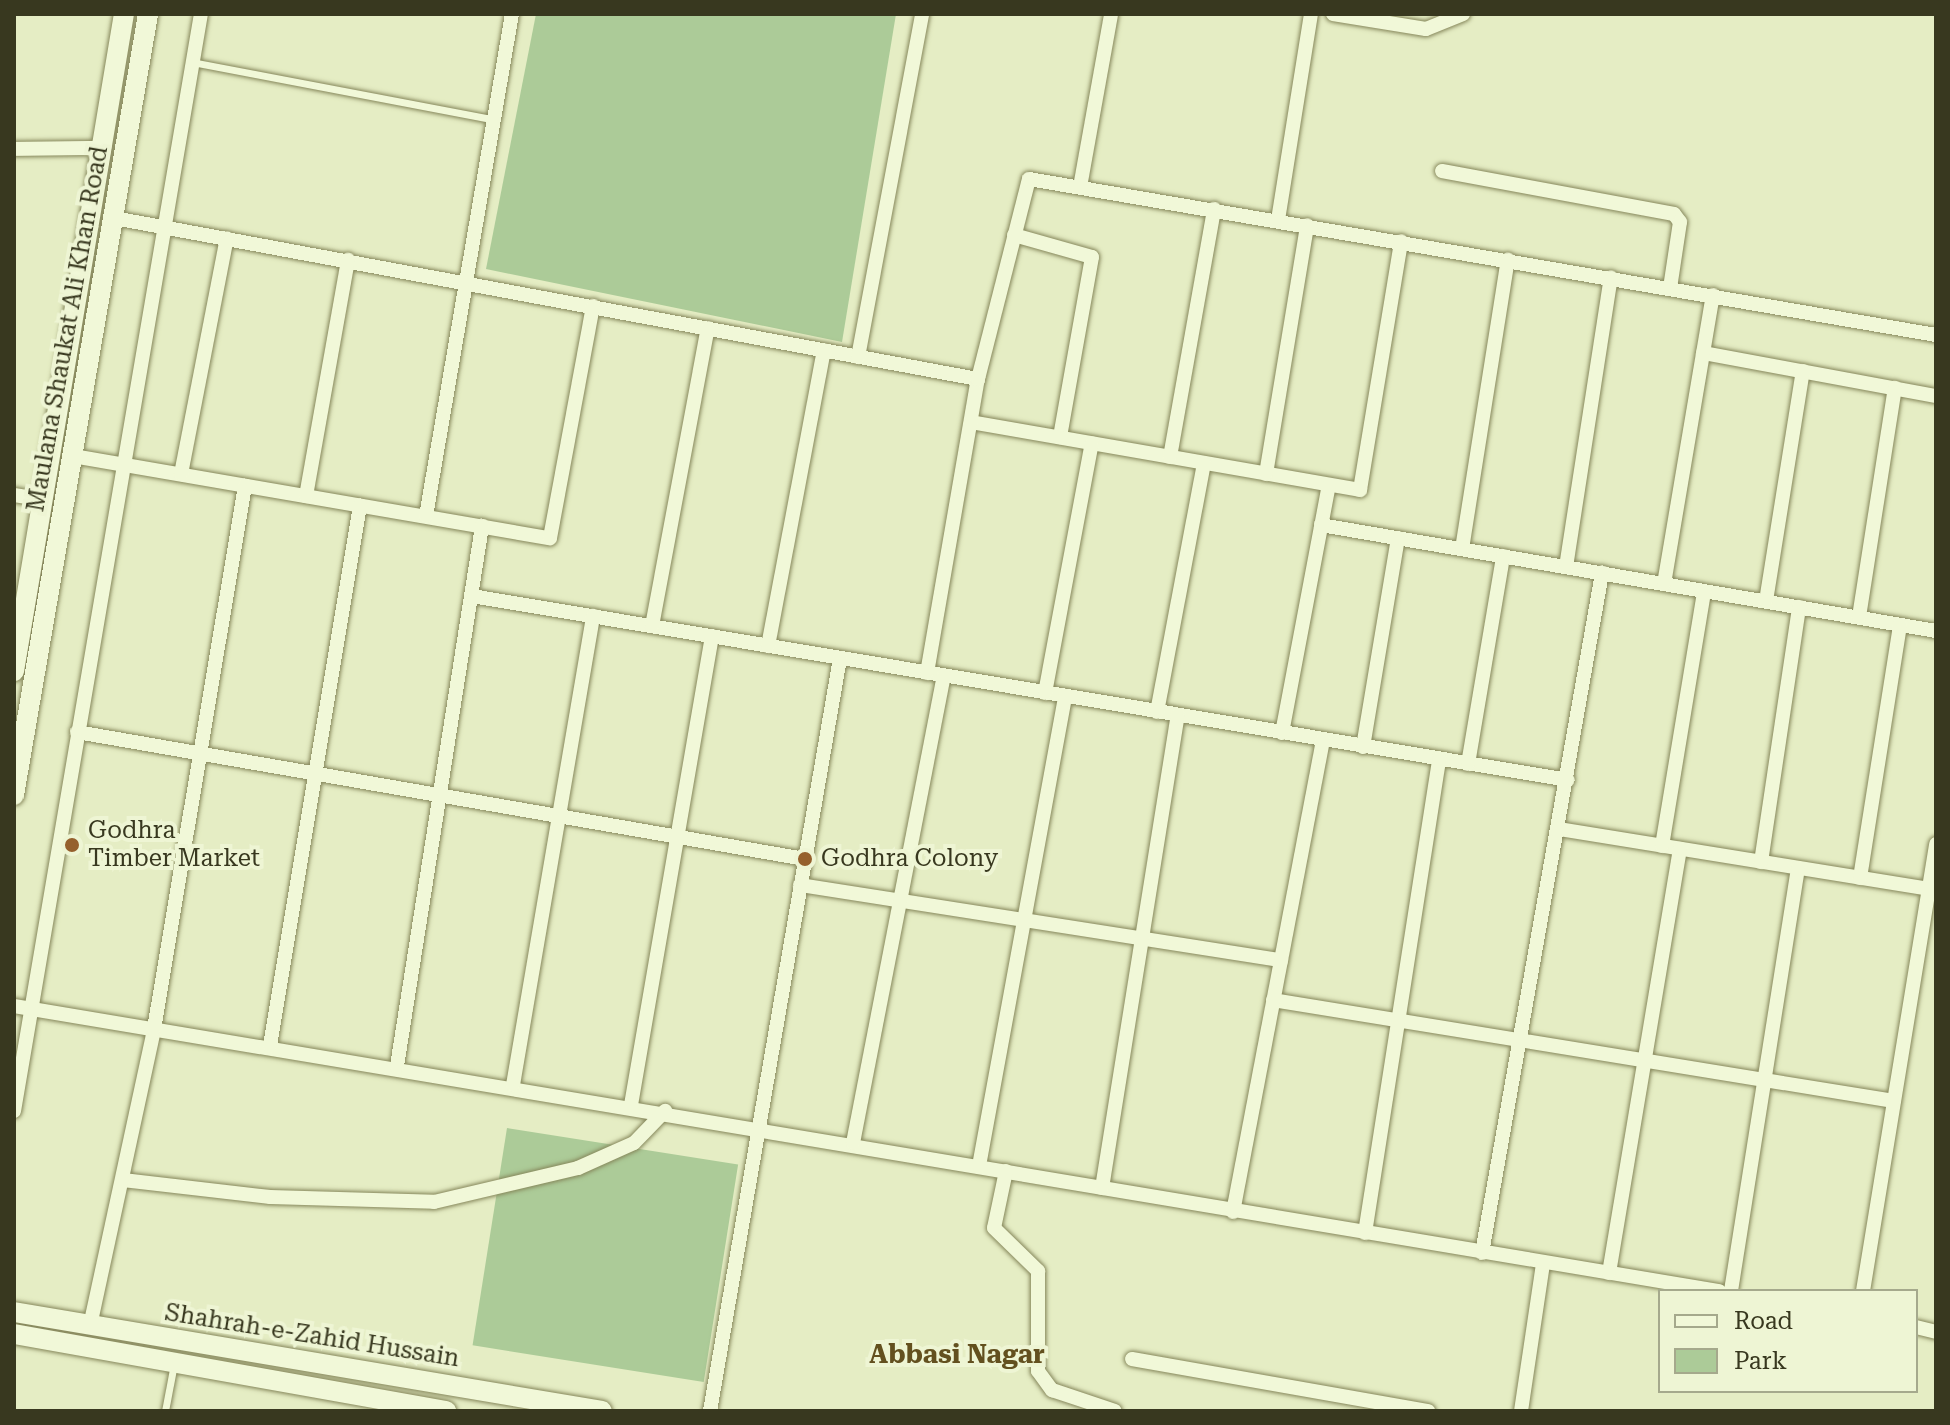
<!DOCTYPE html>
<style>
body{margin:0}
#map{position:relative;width:1950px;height:1425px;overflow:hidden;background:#e5edc4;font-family:"Roboto Serif",serif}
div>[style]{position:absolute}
.green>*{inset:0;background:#accb98;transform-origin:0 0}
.roads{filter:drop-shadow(0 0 2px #86875b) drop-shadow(0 0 2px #86875b)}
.lane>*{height:7px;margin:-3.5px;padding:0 3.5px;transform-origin:3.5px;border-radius:3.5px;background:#f1f8d8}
.street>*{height:14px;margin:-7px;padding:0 7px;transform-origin:7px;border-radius:7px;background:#f1f8d8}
.secondary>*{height:20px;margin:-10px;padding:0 10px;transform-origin:10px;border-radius:10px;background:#f1f8d8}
.dots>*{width:22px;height:22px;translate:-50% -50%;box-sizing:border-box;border:4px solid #eef5d4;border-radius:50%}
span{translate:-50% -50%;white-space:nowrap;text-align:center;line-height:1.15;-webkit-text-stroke:8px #eef5d4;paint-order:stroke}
.street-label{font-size:24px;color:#38381f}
.poi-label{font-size:24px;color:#38381f}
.left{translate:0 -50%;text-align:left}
.neighbourhood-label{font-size:26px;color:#63501f;font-weight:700}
.frame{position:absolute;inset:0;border:16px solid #38381f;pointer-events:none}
.legend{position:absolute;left:1658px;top:1289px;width:260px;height:104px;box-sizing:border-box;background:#eef5d4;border:2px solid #a5a98c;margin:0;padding:10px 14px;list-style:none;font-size:24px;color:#38381f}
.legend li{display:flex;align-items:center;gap:16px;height:40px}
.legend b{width:40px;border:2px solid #a5a98c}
</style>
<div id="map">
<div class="green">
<i style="clip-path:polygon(536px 14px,896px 14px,842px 342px,486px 269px)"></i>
<i style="left:507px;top:1128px;width:234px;height:220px;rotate:9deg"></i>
</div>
<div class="roads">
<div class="lane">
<i style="left:192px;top:62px;width:309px;rotate:10.8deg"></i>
<i style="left:165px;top:1411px;width:48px;rotate:-79.2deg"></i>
</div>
<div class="street">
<i style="left:1333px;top:14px;width:94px;rotate:9.2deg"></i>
<i style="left:1426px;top:29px;width:40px;rotate:-22deg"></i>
<i style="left:14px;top:149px;width:87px;rotate:-0.7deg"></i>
<i style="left:1442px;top:171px;width:236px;rotate:10.5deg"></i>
<i style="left:1674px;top:214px;width:10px;rotate:53deg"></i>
<i style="left:1680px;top:222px;width:67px;rotate:98.6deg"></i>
<i style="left:1080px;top:187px;width:176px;rotate:-79.8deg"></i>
<i style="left:114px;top:218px;width:879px;rotate:10.56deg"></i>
<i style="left:1278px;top:220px;width:209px;rotate:-80.9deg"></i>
<i style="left:1014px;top:235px;width:81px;rotate:15.8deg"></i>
<i style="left:1092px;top:257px;width:183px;rotate:100.1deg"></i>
<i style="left:1703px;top:353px;width:237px;rotate:10.5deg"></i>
<i style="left:858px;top:357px;width:349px;rotate:-79.4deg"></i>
<i style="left:971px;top:422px;width:395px;rotate:9.9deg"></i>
<i style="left:1360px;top:490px;width:252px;rotate:-80.6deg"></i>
<i style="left:73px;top:456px;width:484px;rotate:9.8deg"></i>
<i style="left:550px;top:538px;width:236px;rotate:-79.5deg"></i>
<i style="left:1170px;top:457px;width:252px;rotate:-79.9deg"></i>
<i style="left:181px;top:474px;width:240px;rotate:-79deg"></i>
<i style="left:1266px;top:474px;width:252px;rotate:-80.6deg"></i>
<i style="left:14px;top:495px;width:30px;rotate:9deg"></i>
<i style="left:306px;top:496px;width:240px;rotate:-79.9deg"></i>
<i style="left:426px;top:516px;width:509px;rotate:-80.28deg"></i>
<i style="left:1321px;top:525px;width:624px;rotate:9.78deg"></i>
<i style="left:1462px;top:549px;width:293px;rotate:-81deg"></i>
<i style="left:1566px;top:567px;width:293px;rotate:-81.2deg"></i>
<i style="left:1664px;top:584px;width:293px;rotate:-80.4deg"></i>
<i style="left:472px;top:596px;width:1111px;rotate:9.53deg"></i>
<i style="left:1766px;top:601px;width:233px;rotate:-80.9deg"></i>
<i style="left:1859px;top:617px;width:232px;rotate:-81.1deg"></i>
<i style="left:652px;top:626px;width:303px;rotate:-79.4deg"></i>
<i style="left:768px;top:646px;width:301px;rotate:-79.3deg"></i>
<i style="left:927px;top:673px;width:298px;rotate:-80.2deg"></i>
<i style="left:978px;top:379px;width:206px;rotate:-75.7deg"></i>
<i style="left:1029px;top:179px;width:920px;rotate:9.76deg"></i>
<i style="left:1045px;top:693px;width:254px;rotate:-79.4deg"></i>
<i style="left:1157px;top:712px;width:253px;rotate:-79.3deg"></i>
<i style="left:77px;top:732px;width:739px;rotate:9.9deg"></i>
<i style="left:1282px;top:733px;width:252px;rotate:-79.3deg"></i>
<i style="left:1363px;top:747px;width:212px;rotate:-80.5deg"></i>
<i style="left:1468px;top:764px;width:211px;rotate:-80.4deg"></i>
<i style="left:1559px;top:829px;width:374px;rotate:9.2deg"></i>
<i style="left:1662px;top:846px;width:258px;rotate:-80.6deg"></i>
<i style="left:1761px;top:862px;width:258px;rotate:-81.5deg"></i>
<i style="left:1860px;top:878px;width:256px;rotate:-81deg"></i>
<i style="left:800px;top:885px;width:487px;rotate:8.9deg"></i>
<i style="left:1273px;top:1000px;width:629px;rotate:9.24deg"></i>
<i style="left:14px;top:1006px;width:1729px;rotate:9.49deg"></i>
<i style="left:270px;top:1046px;width:548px;rotate:-80.55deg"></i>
<i style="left:397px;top:1066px;width:547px;rotate:-81.05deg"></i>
<i style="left:513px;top:1085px;width:476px;rotate:-80.3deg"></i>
<i style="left:631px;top:1105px;width:476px;rotate:-80.2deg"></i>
<i style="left:14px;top:1111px;width:1113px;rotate:-80.33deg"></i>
<i style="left:853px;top:1143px;width:476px;rotate:-79deg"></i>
<i style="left:979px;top:1166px;width:478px;rotate:-79.6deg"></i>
<i style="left:1006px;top:1171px;width:58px;rotate:101.9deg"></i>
<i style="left:994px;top:1228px;width:62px;rotate:44.3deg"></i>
<i style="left:1038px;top:1271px;width:100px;rotate:90deg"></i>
<i style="left:1038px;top:1371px;width:24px;rotate:54deg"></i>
<i style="left:1052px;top:1390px;width:66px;rotate:18.4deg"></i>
<i style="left:123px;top:1180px;width:148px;rotate:6.6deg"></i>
<i style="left:270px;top:1197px;width:164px;rotate:1.7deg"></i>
<i style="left:434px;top:1202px;width:148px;rotate:-13.3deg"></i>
<i style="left:578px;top:1168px;width:61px;rotate:-24.1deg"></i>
<i style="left:634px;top:1143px;width:45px;rotate:-45.9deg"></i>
<i style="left:1102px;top:1188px;width:479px;rotate:-80.9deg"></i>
<i style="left:1233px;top:1212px;width:481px;rotate:-79.2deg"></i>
<i style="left:1365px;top:1233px;width:480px;rotate:-81.1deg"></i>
<i style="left:1482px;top:1253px;width:691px;rotate:-79.99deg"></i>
<i style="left:1609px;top:1273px;width:430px;rotate:-80.5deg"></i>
<i style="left:1731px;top:1291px;width:428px;rotate:-81deg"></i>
<i style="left:1863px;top:1291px;width:453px;rotate:-80.7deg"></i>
<i style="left:90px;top:1326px;width:304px;rotate:-77.8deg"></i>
<i style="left:154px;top:1029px;width:551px;rotate:-80.49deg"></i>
<i style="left:1916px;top:1327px;width:21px;rotate:14deg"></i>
<i style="left:1132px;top:1359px;width:301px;rotate:10deg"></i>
<i style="left:710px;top:1411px;width:764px;rotate:-80.2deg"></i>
<i style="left:1521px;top:1411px;width:150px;rotate:-81.5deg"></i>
</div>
<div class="secondary">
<i style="left:14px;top:671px;width:666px;rotate:-80.5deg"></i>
<i style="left:14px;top:795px;width:792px;rotate:-80.26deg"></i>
<i style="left:14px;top:1312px;width:596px;rotate:9.56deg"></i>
<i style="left:14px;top:1334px;width:439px;rotate:10.1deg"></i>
</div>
</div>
<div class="dots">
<i style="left:72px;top:845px;background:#95602c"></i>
<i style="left:805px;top:859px;background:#95602c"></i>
</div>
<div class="street-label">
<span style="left:68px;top:329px;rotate:-80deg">Maulana Shaukat Ali Khan Road</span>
<span style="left:312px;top:1336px;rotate:9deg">Shahrah-e-Zahid Hussain</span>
</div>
<div class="poi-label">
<span class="left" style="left:88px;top:845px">Godhra<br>Timber Market</span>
<span class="left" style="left:821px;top:859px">Godhra Colony</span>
</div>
<div class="neighbourhood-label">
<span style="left:957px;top:1355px">Abbasi Nagar</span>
</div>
<div class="frame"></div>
<ul class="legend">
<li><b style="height:10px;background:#f1f8d8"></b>Road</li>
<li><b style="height:22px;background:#accb98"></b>Park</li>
</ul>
</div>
